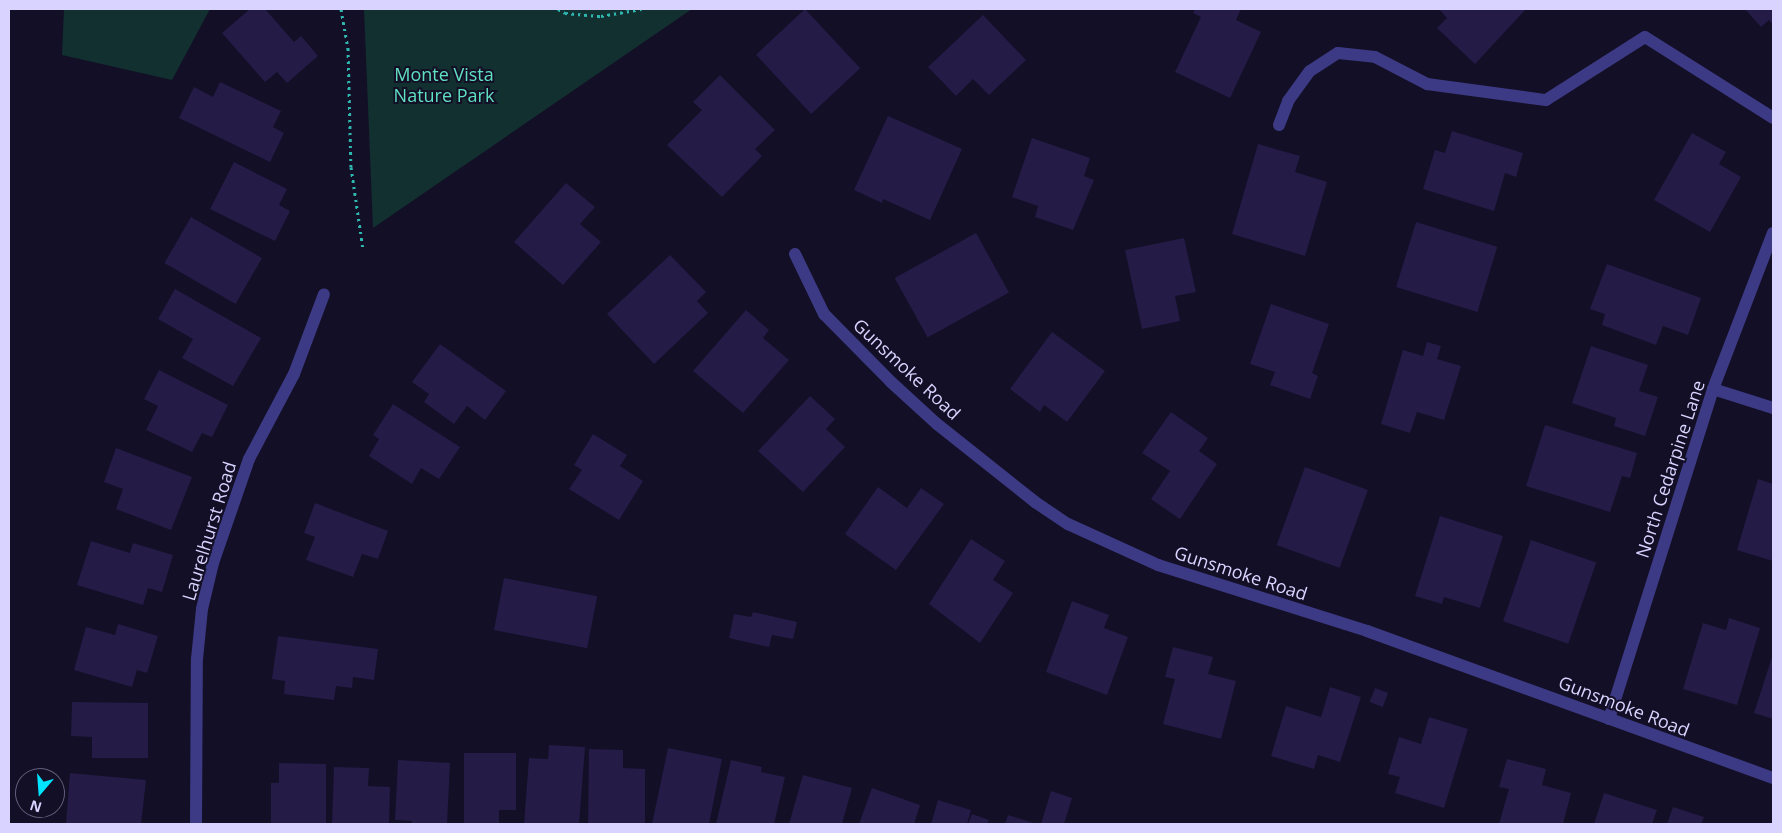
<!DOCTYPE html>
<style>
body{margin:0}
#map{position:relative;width:1782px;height:833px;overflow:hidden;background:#130f26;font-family:"Open Sans",sans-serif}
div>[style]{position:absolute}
.green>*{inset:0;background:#12302f}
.building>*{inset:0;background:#241b47;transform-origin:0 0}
.path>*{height:3px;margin-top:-1.5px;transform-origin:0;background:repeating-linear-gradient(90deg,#2fb8b0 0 2.5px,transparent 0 6.5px)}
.service>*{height:12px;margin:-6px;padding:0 6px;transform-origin:6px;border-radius:6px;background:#3d3a85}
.minor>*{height:12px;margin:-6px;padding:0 6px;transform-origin:6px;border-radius:6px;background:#3d3a85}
span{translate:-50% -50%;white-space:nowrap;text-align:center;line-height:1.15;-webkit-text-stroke:4px #130f26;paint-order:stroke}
.park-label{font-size:18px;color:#5fe0c0}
.street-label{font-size:18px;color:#d9d4ff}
.frame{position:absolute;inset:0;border:10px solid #d9d4ff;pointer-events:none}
.north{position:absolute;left:15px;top:768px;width:50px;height:50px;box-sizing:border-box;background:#130f26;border:1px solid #625e7d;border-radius:50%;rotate:198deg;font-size:14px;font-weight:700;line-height:20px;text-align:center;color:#d9d4ff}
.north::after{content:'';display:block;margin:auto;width:18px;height:22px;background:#00e5ff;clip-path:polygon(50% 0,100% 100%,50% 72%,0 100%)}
</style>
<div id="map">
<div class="green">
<i style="clip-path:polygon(64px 9px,210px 9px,172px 80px,62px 55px)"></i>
<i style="clip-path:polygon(364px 9px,692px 9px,373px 228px)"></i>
</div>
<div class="building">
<i style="clip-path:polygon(250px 9px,265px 9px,294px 42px,301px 36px,318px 56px,287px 83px,277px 72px,265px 82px,222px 33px)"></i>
<i style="left:805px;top:9px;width:81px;height:67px;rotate:47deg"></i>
<i style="clip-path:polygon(1195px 9px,1241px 9px,1236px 20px,1261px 32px,1230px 98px,1175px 72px,1201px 17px,1193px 13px)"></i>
<i style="clip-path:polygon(1439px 9px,1526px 9px,1475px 64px,1437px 28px,1447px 18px)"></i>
<i style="clip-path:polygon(1745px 9px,1773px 9px,1773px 25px,1769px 20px,1761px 27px)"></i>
<i style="clip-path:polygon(983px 15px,1026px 60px,989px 95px,973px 79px,956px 96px,928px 67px)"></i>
<i style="clip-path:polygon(720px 75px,775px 130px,755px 149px,762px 156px,722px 197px,667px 145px,702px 110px,693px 102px)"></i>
<i style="clip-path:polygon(220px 82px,281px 111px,273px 127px,284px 133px,270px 162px,179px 118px,194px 87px,213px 97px)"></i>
<i style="clip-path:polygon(888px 116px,962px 149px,930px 220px,883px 199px,882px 203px,854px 190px)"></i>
<i style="clip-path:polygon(1452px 131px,1523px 153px,1516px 177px,1505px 173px,1494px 211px,1423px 189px,1435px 150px,1445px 153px)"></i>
<i style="clip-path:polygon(1692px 133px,1726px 152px,1719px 164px,1741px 177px,1710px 232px,1654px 200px)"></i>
<i style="clip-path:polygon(1032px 138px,1090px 158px,1084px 176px,1094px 180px,1073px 230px,1035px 217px,1038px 206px,1012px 197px)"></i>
<i style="clip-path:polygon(1258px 144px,1300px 156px,1295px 172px,1327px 182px,1305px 256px,1232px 234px)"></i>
<i style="clip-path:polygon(234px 162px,287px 189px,279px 205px,290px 211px,275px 241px,210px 209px)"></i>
<i style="clip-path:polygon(566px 183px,595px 207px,580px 224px,601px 242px,563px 285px,514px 242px)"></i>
<i style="left:191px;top:217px;width:82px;height:53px;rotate:30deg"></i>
<i style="left:1416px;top:222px;width:85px;height:68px;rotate:17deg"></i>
<i style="left:976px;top:233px;width:68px;height:93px;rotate:61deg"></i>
<i style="clip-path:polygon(1184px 238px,1196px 292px,1175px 296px,1180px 321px,1142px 329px,1125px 250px)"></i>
<i style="clip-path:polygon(670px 255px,706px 292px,697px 301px,708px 313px,654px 364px,607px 314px)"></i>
<i style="clip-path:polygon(1607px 264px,1701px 298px,1688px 335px,1663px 326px,1656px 345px,1602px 325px,1605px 314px,1590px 309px)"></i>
<i style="clip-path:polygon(175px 289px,261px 338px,233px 386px,182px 358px,193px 339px,158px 319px)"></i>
<i style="clip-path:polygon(1271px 304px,1329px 324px,1312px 373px,1318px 376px,1310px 399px,1270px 385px,1275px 372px,1250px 364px)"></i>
<i style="clip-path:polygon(746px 310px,769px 330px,763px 338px,789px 360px,743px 413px,693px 371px)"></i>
<i style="clip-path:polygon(1052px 332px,1105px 371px,1067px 422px,1044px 405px,1040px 412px,1010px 389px)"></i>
<i style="clip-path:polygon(1427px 342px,1441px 346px,1437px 359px,1461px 366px,1444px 420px,1417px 412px,1410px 433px,1381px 424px,1403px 350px,1423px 356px)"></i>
<i style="clip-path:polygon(440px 344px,506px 391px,485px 420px,467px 406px,454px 424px,424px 402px,429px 394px,412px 382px)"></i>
<i style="clip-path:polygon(1591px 346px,1648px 365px,1639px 391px,1658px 397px,1645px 436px,1614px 426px,1616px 418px,1572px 403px)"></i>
<i style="clip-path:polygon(159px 370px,228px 405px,212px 437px,202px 433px,192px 452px,146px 430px,158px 406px,144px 399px)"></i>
<i style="clip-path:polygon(810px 396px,835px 419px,826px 429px,845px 447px,803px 492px,758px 451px)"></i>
<i style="clip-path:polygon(393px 404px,460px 447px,439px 479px,421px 468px,412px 484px,369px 456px,379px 439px,373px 435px)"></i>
<i style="clip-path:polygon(1171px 412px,1208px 438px,1199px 451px,1217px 464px,1180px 519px,1151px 499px,1170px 471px,1142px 453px)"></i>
<i style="clip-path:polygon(1545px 425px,1637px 453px,1630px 478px,1622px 476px,1610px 512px,1526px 486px)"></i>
<i style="clip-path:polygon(593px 434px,627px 455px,620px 466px,643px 481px,619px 520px,569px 489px,582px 470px,574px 465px)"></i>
<i style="clip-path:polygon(116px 448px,192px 477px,171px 530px,116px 509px,123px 489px,104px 482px)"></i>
<i style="left:1305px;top:467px;width:67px;height:83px;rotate:20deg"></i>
<i style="clip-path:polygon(1758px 479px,1773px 484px,1773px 561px,1737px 550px)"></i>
<i style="clip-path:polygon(878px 487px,907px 508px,921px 488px,944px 504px,896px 570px,845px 534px)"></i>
<i style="clip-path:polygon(315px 503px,388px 531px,378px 559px,362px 554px,353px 577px,306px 560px,315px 537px,304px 533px)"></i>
<i style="clip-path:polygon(1440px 516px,1503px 536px,1480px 608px,1444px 597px,1442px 604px,1415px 596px)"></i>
<i style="clip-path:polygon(971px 539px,1005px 561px,993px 580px,1013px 593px,980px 643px,929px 604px)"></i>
<i style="left:1531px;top:540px;width:69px;height:86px;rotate:19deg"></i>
<i style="clip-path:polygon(91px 541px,130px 553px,133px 543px,173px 555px,162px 592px,148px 588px,143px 605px,77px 585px)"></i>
<i style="left:504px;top:578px;width:95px;height:53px;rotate:11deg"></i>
<i style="clip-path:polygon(1072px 601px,1109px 615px,1104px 628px,1128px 637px,1107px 695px,1046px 672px)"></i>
<i style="clip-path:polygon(753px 612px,797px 622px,793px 639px,772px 635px,769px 647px,729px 638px,734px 614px,751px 617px)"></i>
<i style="clip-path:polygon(1729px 618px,1760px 628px,1737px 705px,1683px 689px,1703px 623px,1726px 630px)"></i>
<i style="clip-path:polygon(118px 624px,158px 636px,147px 673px,137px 670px,132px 687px,74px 670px,86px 627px,115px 635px)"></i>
<i style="clip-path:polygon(278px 636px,378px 649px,374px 680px,353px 677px,352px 688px,336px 686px,334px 700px,284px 694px,285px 681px,272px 679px)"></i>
<i style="clip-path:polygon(1173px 647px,1213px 657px,1208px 674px,1236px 681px,1221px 739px,1163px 724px,1175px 679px,1165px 677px)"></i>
<i style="clip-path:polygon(1773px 654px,1773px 719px,1754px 713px)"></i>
<i style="clip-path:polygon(1330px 687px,1361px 697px,1340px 762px,1318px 755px,1314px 769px,1271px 756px,1286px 706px,1321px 717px)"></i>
<i style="left:1375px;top:688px;width:14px;height:15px;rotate:21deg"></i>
<i style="clip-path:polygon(72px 702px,148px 703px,148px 758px,92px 758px,92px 737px,71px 736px)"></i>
<i style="clip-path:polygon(1429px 717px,1468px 729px,1444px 808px,1395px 793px,1400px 777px,1388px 774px,1399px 737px,1421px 744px)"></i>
<i style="clip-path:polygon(549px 745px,585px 747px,579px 824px,524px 824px,529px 758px,548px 759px)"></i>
<i style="clip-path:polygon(668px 748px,722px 759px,709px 824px,652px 824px)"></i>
<i style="clip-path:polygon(589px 749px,623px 750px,623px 768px,645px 769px,645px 824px,588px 824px)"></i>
<i style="clip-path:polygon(464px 753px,516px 753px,516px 810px,499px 810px,499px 823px,464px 823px)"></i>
<i style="clip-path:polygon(1507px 759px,1546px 769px,1542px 785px,1571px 793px,1563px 824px,1499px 824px,1509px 789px,1499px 787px)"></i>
<i style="clip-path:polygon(398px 760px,450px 763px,447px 824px,411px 824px,412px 821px,395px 820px)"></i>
<i style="clip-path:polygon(731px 760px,762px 767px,761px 772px,785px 777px,774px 824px,716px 824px)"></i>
<i style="clip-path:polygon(279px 763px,326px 764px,326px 824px,271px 824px,271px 783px,279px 783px)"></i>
<i style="clip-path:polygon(334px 767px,369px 768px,368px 786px,390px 787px,389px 824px,332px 824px)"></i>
<i style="clip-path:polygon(70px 773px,146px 780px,141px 824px,66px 824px)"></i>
<i style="clip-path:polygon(803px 775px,852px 788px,842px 824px,789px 824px)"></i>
<i style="clip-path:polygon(872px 788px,920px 805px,914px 824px,859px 824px)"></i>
<i style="clip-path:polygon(1051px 791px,1072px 798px,1064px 824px,1041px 824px)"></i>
<i style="clip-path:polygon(1604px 793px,1657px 810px,1652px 824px,1594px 824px)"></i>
<i style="clip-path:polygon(938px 800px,971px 810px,967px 824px,931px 824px)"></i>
<i style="clip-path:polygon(1673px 807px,1704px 817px,1701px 824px,1667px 824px)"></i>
<i style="clip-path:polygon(972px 814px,989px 820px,987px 824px,968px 824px)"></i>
<i style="clip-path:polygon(1008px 815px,1037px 824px,1005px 824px)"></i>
</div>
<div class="path">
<i style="left:341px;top:9px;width:40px;rotate:80deg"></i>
<i style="left:348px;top:48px;width:119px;rotate:88.6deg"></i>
<i style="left:351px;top:167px;width:83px;rotate:81.7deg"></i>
<i style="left:558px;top:9px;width:8px;rotate:30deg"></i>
<i style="left:565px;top:13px;width:36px;rotate:5deg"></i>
<i style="left:601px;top:16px;width:41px;rotate:-9.9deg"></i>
</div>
<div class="service">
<i style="left:1279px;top:125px;width:26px;rotate:-69deg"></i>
<i style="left:1288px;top:101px;width:37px;rotate:-54deg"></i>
<i style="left:1310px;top:71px;width:33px;rotate:-33deg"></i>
<i style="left:1338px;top:53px;width:37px;rotate:6deg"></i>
<i style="left:1375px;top:57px;width:59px;rotate:27.4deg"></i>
<i style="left:1427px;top:84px;width:120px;rotate:7.7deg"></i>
<i style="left:1546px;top:100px;width:117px;rotate:-32.5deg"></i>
</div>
<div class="minor">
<i style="left:1645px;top:37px;width:151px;rotate:32.3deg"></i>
<i style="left:795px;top:254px;width:67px;rotate:64.2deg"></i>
<i style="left:824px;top:314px;width:95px;rotate:45.4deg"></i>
<i style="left:891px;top:382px;width:62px;rotate:42.4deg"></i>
<i style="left:937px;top:424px;width:125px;rotate:38.5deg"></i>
<i style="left:1035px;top:502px;width:40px;rotate:34deg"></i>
<i style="left:1068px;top:524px;width:99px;rotate:24.5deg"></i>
<i style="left:1158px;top:565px;width:219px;rotate:17.5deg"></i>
<i style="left:1367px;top:631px;width:432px;rotate:19.9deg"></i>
<i style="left:1713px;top:389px;width:63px;rotate:17.6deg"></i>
<i style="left:1609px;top:719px;width:346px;rotate:-72.5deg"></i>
<i style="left:1713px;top:389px;width:167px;rotate:-69deg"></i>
<i style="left:196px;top:824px;width:165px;rotate:-89.7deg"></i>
<i style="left:197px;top:659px;width:50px;rotate:-84.3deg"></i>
<i style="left:202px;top:609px;width:47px;rotate:-76.6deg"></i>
<i style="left:213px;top:563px;width:110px;rotate:-70.9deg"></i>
<i style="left:249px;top:459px;width:96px;rotate:-62.1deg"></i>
<i style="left:294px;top:374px;width:85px;rotate:-69.4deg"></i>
</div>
<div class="park-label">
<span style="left:444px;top:85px">Monte Vista<br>Nature Park</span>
</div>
<div class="street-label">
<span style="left:907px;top:369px;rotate:43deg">Gunsmoke Road</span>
<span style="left:1670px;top:469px;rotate:-72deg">North Cedarpine Lane</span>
<span style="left:209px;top:531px;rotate:-73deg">Laurelhurst Road</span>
<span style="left:1241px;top:573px;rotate:18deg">Gunsmoke Road</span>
<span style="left:1624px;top:706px;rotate:21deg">Gunsmoke Road</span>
</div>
<div class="frame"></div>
<div class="north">N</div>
</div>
